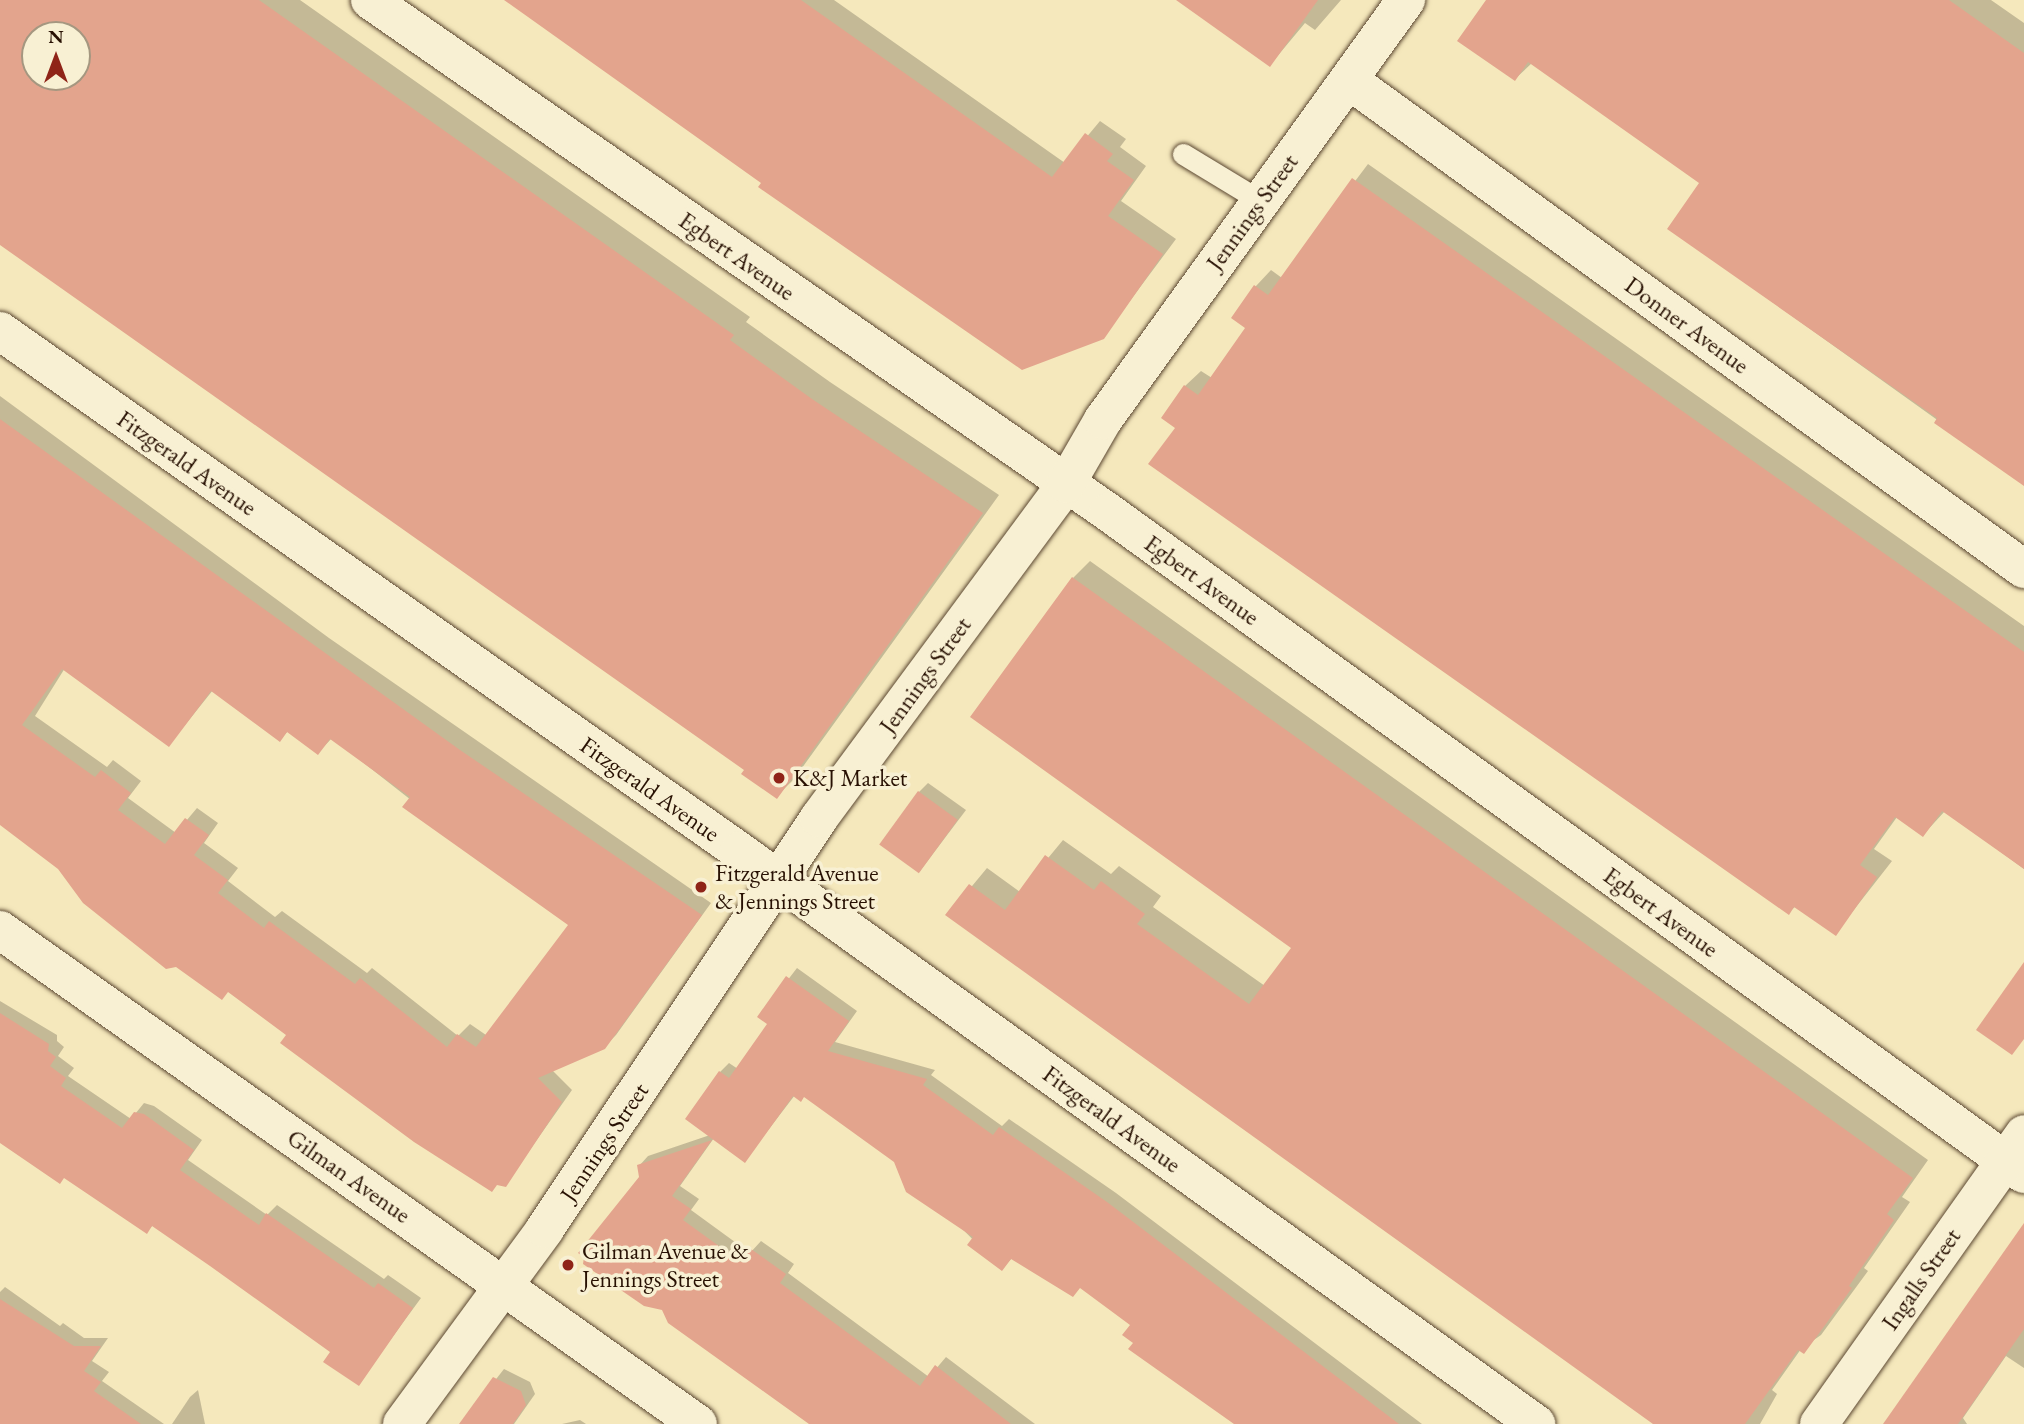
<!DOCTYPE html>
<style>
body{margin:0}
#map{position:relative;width:2024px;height:1424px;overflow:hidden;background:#f5e8bc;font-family:"EB Garamond",serif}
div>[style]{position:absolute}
.shadow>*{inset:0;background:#0003}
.building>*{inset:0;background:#e3a48d;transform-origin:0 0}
.roads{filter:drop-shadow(0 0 2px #5b4731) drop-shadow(0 0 2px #5b4731)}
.service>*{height:21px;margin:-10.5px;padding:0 10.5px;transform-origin:10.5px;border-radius:10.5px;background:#f8f0d3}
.minor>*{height:38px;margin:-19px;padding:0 19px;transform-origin:19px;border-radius:19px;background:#f8f0d3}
.tertiary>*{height:38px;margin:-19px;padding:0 19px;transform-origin:19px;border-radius:19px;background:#f8f0d3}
.dots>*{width:19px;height:19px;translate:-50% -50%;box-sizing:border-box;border:4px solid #f8f0d3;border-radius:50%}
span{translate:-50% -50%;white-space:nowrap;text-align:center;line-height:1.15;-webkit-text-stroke:7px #f8f0d3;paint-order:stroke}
.street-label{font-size:24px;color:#281103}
.poi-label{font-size:24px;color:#281103}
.left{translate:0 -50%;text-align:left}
.north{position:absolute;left:21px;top:21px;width:70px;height:70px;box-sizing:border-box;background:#f8f0d3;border:2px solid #a59780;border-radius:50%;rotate:0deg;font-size:19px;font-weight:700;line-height:28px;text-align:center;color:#281103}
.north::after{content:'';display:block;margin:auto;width:24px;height:32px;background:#8f2418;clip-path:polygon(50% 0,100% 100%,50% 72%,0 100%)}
</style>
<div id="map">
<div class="shadow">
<i style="clip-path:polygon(evenodd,0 0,300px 0,750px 317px,746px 322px,830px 382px,999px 495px,794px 779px,777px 796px,746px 769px,0 243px,0 0,35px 35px,77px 35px,77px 77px,35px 77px,35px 35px)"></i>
<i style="clip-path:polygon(507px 0,834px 0,1065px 163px,1100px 121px,1126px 139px,1120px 147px,1146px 166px,1121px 201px,1176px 239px,1103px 337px,763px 183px)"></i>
<i style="clip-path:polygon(1192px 0,1341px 0,1315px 30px,1305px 23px,1270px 65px)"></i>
<i style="clip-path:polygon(1488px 0,1991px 0,2024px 23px,2024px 482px,1669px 228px,1702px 183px,1532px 63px,1515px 79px)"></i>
<i style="clip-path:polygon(1368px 164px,2024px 626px,2024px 869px,1945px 811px,1923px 835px,1897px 817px,1874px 849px,1892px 861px,1835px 934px,1796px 906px,1788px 913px,1177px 427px,1185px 386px,1201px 371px,1212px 378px,1248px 327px,1233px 317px,1256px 286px,1271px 270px,1282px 278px)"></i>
<i style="clip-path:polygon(evenodd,0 396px,329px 638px,711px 903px,616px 1035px,604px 1047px,552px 1070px,572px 1090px,505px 1185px,289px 1035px,0 824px,0 396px,65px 668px,169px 745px,213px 690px,280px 740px,288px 731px,318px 753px,332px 738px,570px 925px,486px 1035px,470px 1024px,458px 1036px,372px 968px,367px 973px,282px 911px,275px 917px,228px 881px,238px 868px,204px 843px,218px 823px,197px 808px,176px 833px,128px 798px,141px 781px,113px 760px,107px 767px,35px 716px,65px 668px)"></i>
<i style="clip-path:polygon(1090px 561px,1928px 1160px,1902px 1197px,1910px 1202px,1864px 1268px,1868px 1271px,1821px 1335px,1801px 1349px,1772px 1390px,1777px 1394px,1760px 1424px,1656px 1424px,948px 915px,987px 868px,1020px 892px,1063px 840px,1111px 874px,1119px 866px,1161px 896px,1153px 907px,1265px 986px,1293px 948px,1073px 578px)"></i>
<i style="clip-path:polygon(928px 783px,966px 810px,920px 871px,919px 792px)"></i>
<i style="clip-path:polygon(797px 968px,857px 1011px,835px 1042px,935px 1070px,931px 1075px,1002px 1126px,1009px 1119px,1116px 1193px,1422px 1424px,1235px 1424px,1135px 1343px,1132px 1324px,1081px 1286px,1013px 1257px,1002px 1269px,895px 1161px,805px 1096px,795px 1095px,745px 1160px,714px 1138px,680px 1186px,699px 1199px,691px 1210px,750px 1253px,761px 1241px,794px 1264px,788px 1273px,929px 1377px,946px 1357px,1035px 1424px,812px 1424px,641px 1177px,639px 1166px,648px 1156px,710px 1135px,720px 1072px,729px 1063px,738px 1069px,769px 1024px,759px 1017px)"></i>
<i style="clip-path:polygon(0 1001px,57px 1035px,57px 1041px,64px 1047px,58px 1056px,74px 1068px,68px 1076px,131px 1119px,144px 1103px,154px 1106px,202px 1140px,188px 1160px,267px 1215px,277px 1205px,384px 1279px,388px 1275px,421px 1298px,358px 1384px,333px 1351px,153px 1225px,146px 1232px,0 1127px)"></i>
<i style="clip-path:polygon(2024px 1241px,2024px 1368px,2006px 1356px,1963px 1418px,1967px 1424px,1890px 1424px)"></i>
<i style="clip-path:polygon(5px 1287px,60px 1326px,63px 1323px,84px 1338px,108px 1338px,92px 1361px,109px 1372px,102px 1381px,164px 1424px,0 1424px,0 1292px)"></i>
<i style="clip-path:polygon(504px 1369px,530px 1382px,535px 1394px,514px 1424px,461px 1424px)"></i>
<i style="clip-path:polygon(198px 1390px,205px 1424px,172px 1424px,190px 1397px)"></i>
<i style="clip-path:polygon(580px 1420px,586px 1424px,562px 1424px)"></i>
</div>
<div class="building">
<i style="clip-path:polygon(evenodd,0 0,259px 0,734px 335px,730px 340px,812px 399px,983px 513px,777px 799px,741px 774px,744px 770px,0 245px,0 0,35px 35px,77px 35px,77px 77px,35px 77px,35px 35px)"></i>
<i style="clip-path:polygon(504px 0,801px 0,1052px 177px,1085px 133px,1113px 154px,1107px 161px,1134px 180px,1108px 216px,1163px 254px,1104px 339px,1022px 370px,758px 187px,761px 183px)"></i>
<i style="clip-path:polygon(1176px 0,1318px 0,1270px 67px)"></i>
<i style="clip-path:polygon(1486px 0,1949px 0,2024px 53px,2024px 486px,1934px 423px,1937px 418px,1667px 229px,1699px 183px,1528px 62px,1515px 81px,1457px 41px)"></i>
<i style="clip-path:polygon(1352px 178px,2024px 652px,2024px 869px,1942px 811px,1923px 837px,1895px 817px,1860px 865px,1877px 877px,1836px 936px,1794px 907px,1789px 915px,1148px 464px,1175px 428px,1161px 418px,1184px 385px,1198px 395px,1245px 328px,1231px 318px,1254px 285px,1268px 295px)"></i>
<i style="clip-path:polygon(evenodd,0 419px,460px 750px,702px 915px,605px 1049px,538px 1078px,562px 1102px,506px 1187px,497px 1185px,492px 1192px,414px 1142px,280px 1043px,286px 1035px,228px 992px,222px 1000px,176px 967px,166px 969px,83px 903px,58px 869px,0 825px,0 419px,62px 669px,169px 747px,211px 691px,280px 742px,287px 732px,318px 755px,330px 739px,410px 797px,402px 807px,568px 925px,476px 1047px,457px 1034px,447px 1047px,360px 978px,355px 984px,269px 921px,264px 928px,218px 893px,228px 880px,194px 855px,209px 835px,185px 818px,165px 844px,118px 810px,131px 793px,101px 770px,95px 777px,22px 725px,62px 669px)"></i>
<i style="clip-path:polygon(1072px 577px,1913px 1178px,1887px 1214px,1894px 1220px,1849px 1286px,1852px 1288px,1804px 1354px,1798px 1350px,1745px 1424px,1653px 1424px,945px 915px,969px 884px,1005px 910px,1045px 855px,1094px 890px,1101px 881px,1145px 914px,1137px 924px,1249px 1004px,1291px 948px,970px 717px)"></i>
<i style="left:918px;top:791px;width:49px;height:66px;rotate:36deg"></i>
<i style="clip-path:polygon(2024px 962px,2024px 1039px,2012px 1055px,1976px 1030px)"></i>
<i style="clip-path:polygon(786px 976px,849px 1021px,828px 1051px,927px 1079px,923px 1085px,993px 1135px,999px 1127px,1107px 1202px,1399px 1424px,1234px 1424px,1128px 1349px,1133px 1343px,1122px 1335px,1130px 1325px,1080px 1288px,1073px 1297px,1011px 1259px,1002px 1271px,967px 1245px,973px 1237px,906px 1192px,894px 1162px,804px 1097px,801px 1102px,793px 1096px,745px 1163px,685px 1119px,719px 1071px,729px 1078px,767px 1024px,757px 1017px)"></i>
<i style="clip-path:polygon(0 1013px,49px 1044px,48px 1051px,56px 1057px,50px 1066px,66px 1078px,61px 1086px,122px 1128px,134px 1112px,144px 1114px,194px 1150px,180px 1170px,259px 1225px,266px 1213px,374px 1288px,378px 1283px,413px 1308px,359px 1386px,323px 1362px,330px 1352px,210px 1266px,152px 1226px,147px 1234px,64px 1178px,60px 1184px,0 1143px)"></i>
<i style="clip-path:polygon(712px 1140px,672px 1196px,691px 1209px,683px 1220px,741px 1262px,751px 1249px,786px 1274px,780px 1283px,920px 1386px,935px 1365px,1011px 1424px,809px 1424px,668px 1323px,662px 1310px,644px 1306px,583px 1264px,584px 1257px,578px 1253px,639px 1177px,637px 1165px)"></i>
<i style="clip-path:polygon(2024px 1223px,2024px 1329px,1958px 1424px,1883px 1424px)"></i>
<i style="clip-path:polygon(0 1299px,74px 1346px,101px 1346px,84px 1371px,101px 1382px,94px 1391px,141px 1424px,0 1424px)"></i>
<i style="clip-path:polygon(493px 1377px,521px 1391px,526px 1405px,513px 1424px,459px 1424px)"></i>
</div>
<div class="roads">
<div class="service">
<i style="left:1183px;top:154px;width:89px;rotate:31.2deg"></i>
</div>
<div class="minor">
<i style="left:370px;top:0;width:898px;rotate:34.75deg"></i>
<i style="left:1108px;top:512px;width:1130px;rotate:35.86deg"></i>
<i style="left:1350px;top:81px;width:832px;rotate:35.91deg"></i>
<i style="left:0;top:331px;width:904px;rotate:35.13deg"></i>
<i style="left:739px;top:851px;width:982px;rotate:35.71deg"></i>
<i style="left:402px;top:1424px;width:242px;rotate:-53.7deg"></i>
<i style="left:545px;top:1229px;width:494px;rotate:-56.3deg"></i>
<i style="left:819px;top:818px;width:415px;rotate:-53.5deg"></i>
<i style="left:1066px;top:484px;width:74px;rotate:-60deg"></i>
<i style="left:1103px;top:420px;width:518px;rotate:-54.19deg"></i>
<i style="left:1819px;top:1424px;width:355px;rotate:-54.7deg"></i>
</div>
<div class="tertiary">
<i style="left:0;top:930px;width:855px;rotate:35.29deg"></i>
</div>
</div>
<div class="dots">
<i style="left:779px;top:778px;background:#8f2418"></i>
<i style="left:701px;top:887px;background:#8f2418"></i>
<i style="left:568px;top:1265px;background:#8f2418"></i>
</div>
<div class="street-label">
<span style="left:1252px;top:212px;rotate:-54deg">Jennings Street</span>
<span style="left:737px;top:256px;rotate:35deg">Egbert Avenue</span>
<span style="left:1687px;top:325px;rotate:36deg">Donner Avenue</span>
<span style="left:187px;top:463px;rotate:35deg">Fitzgerald Avenue</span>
<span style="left:1202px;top:580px;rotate:36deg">Egbert Avenue</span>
<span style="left:925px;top:675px;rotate:-54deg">Jennings Street</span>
<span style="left:650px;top:789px;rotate:35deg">Fitzgerald Avenue</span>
<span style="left:1661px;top:912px;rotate:36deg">Egbert Avenue</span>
<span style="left:1112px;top:1119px;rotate:36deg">Fitzgerald Avenue</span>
<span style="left:604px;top:1142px;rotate:-56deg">Jennings Street</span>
<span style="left:349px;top:1176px;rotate:35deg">Gilman Avenue</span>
<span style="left:1921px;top:1279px;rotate:-55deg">Ingalls Street</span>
</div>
<div class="poi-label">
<span class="left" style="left:793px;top:778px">K&amp;J Market</span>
<span class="left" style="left:715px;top:887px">Fitzgerald Avenue<br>&amp; Jennings Street</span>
<span class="left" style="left:582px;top:1265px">Gilman Avenue &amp;<br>Jennings Street</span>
</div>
<div class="north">N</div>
</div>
